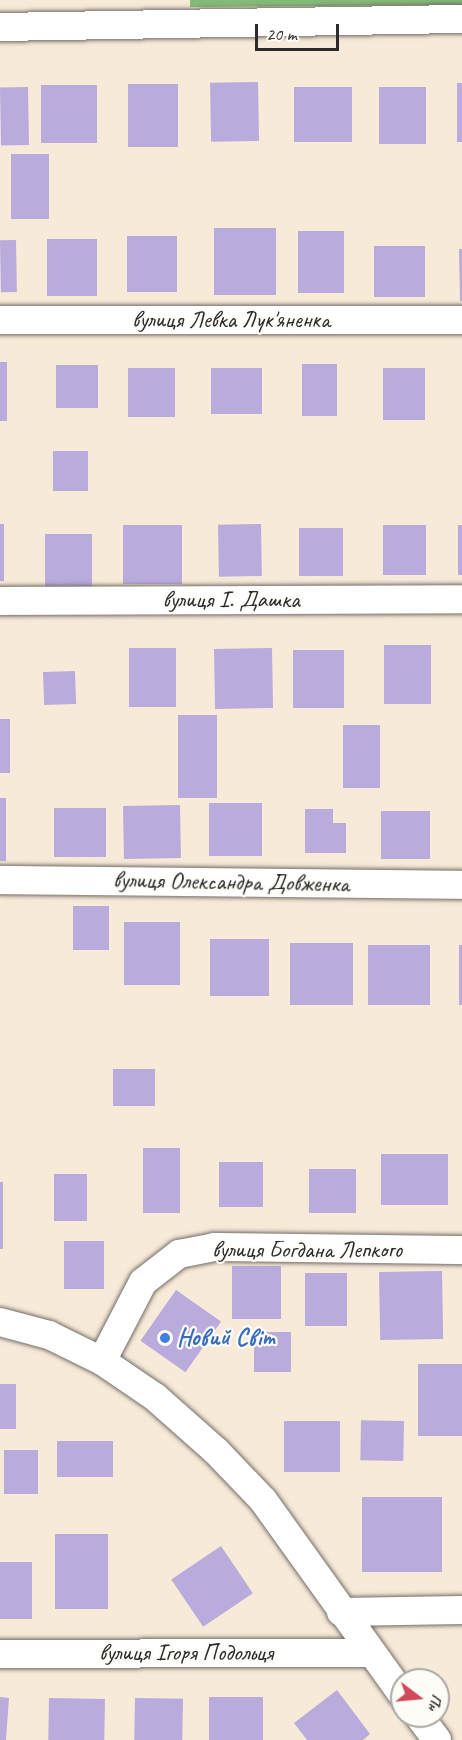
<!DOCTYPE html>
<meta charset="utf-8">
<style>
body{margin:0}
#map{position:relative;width:462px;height:1740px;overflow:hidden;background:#f8ead9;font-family:Caveat,sans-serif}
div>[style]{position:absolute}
.forest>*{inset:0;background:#84bb77}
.building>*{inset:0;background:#baabdd;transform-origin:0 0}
.roads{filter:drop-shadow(0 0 2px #736e68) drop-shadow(0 0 2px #736e68)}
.minor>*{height:28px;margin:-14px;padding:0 14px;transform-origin:14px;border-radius:14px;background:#fff}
.dots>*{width:16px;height:16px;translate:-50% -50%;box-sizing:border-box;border:3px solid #fdfcf7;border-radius:50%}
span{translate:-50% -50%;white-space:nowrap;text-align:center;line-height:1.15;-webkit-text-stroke:4.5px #fdfcf7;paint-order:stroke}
.street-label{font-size:24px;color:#2b2b2b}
.shop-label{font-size:24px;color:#366cbe;font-weight:700}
.left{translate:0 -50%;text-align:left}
.north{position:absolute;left:390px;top:1668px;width:60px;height:60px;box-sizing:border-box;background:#fdfcf7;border:2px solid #a9a8a5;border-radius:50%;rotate:106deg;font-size:16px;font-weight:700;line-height:24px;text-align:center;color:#2b2b2b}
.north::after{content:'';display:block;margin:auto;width:21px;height:27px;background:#d1495b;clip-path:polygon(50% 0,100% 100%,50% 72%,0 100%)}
.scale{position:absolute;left:255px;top:24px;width:84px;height:27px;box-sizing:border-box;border:3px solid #2b2b2b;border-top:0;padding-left:8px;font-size:18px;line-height:21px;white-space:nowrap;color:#2b2b2b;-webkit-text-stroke:4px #fdfcf7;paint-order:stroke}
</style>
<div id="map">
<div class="forest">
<i style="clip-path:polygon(190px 0,462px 0,462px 5px,190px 7px)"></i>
</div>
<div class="building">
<i style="left:258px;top:82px;width:59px;height:48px;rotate:89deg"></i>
<i style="left:457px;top:83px;width:5px;height:59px"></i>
<i style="left:128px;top:84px;width:50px;height:63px"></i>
<i style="left:41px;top:85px;width:56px;height:58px"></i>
<i style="left:28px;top:87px;width:58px;height:28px;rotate:89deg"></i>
<i style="left:294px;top:87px;width:58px;height:55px"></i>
<i style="left:379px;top:87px;width:47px;height:57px"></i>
<i style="left:49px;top:154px;width:65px;height:38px;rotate:90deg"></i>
<i style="left:214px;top:228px;width:62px;height:67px"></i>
<i style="left:344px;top:231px;width:62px;height:46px;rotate:90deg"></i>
<i style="left:177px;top:236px;width:56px;height:50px;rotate:90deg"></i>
<i style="left:47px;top:239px;width:50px;height:57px"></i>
<i style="left:16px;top:240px;width:52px;height:16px;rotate:89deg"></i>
<i style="left:374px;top:246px;width:51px;height:51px"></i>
<i style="clip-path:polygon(459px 249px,462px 249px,462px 301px,460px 301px)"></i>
<i style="left:0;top:362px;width:7px;height:59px"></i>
<i style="left:302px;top:364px;width:35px;height:52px"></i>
<i style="left:56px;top:365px;width:42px;height:43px"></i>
<i style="left:128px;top:368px;width:47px;height:49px"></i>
<i style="left:211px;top:368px;width:51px;height:46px"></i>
<i style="left:383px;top:368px;width:42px;height:52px"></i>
<i style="left:53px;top:451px;width:35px;height:40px"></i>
<i style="left:0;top:524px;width:4px;height:57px"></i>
<i style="left:261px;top:524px;width:52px;height:43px;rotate:89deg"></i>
<i style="left:123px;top:525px;width:59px;height:59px"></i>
<i style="left:383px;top:525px;width:43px;height:50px"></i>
<i style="left:458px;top:525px;width:4px;height:50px"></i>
<i style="left:299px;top:528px;width:44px;height:48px"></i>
<i style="left:45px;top:534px;width:47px;height:53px"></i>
<i style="left:384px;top:645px;width:47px;height:59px"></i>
<i style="left:129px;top:648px;width:47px;height:59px"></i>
<i style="left:272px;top:648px;width:60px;height:58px;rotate:89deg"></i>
<i style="left:344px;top:650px;width:58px;height:51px;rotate:90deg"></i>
<i style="left:75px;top:671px;width:33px;height:32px;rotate:88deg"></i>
<i style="left:178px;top:715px;width:39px;height:83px"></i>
<i style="left:0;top:719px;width:10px;height:54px"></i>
<i style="left:343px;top:725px;width:37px;height:63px"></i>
<i style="left:0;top:798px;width:6px;height:63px"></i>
<i style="left:262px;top:803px;width:53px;height:53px;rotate:90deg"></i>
<i style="left:180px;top:805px;width:53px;height:57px;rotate:89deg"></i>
<i style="left:54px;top:808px;width:52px;height:49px"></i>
<i style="clip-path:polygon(305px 809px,333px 809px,333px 823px,346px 823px,346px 853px,305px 853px)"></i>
<i style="left:381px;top:811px;width:49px;height:48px"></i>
<i style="left:73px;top:906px;width:36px;height:44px"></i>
<i style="left:124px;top:922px;width:56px;height:63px"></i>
<i style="left:269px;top:939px;width:57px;height:59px;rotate:90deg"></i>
<i style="left:353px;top:943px;width:62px;height:63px;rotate:90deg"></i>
<i style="left:430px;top:945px;width:60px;height:62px;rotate:90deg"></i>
<i style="left:459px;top:945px;width:3px;height:60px"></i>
<i style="left:113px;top:1069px;width:42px;height:37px"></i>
<i style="left:143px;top:1148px;width:37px;height:65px"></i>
<i style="left:381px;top:1154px;width:67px;height:51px"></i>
<i style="left:219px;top:1162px;width:44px;height:45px"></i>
<i style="left:356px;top:1169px;width:44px;height:47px;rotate:90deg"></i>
<i style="left:54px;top:1174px;width:33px;height:47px"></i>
<i style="left:0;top:1182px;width:3px;height:67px"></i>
<i style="left:64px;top:1241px;width:40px;height:48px"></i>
<i style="left:281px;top:1266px;width:53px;height:49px;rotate:90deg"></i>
<i style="left:442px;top:1271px;width:68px;height:63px;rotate:89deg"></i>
<i style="left:305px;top:1273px;width:42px;height:53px"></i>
<i style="left:176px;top:1290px;width:55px;height:62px;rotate:35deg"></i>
<i style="left:254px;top:1332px;width:37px;height:40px"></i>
<i style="left:418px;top:1364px;width:44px;height:72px"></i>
<i style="left:0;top:1384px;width:16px;height:45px"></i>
<i style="left:284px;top:1421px;width:56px;height:51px"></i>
<i style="left:404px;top:1421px;width:40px;height:43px;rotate:91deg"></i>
<i style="left:57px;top:1441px;width:56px;height:36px"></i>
<i style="left:38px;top:1450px;width:44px;height:34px;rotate:90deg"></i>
<i style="left:362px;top:1497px;width:80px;height:75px"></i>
<i style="left:108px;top:1534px;width:75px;height:53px;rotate:90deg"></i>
<i style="left:221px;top:1546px;width:57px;height:60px;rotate:56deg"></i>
<i style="left:0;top:1562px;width:32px;height:57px"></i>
<i style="clip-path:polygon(337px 1690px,370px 1734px,363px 1740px,307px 1740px,294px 1723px)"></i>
<i style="clip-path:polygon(0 1697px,9px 1698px,6px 1740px,0 1740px)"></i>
<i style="left:209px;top:1697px;width:54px;height:43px"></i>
<i style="left:49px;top:1698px;width:56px;height:42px;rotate:1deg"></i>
<i style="left:135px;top:1698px;width:48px;height:42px;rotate:1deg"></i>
</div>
<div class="roads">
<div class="minor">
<i style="left:0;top:27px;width:462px;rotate:-1deg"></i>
<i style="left:0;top:320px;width:462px"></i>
<i style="left:0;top:601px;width:462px;rotate:-0.2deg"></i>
<i style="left:0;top:880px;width:462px;rotate:0.6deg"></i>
<i style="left:0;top:1322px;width:51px;rotate:14.9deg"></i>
<i style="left:49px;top:1335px;width:59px;rotate:26.1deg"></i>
<i style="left:102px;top:1361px;width:64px;rotate:34.2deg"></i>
<i style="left:155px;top:1397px;width:81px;rotate:41.5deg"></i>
<i style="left:216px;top:1451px;width:68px;rotate:46.2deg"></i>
<i style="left:263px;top:1500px;width:239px;rotate:54.4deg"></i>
<i style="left:102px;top:1361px;width:89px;rotate:-62.6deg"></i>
<i style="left:143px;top:1282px;width:46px;rotate:-37.9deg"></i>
<i style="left:179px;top:1254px;width:36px;rotate:-11deg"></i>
<i style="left:214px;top:1247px;width:248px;rotate:0.7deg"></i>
<i style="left:341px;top:1612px;width:121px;rotate:-0.9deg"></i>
<i style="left:0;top:1654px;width:371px;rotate:-0.2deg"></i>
<i style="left:419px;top:1716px;width:30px;rotate:53deg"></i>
</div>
</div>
<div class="dots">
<i style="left:165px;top:1338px;background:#3f7fe0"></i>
</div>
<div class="street-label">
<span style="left:231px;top:320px">вулиця Левка Лук'яненка</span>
<span style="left:231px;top:600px">вулиця І. Дашка</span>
<span style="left:231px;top:882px;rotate:1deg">вулиця Олександра Довженка</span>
<span style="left:307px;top:1250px">вулиця Богдана Лепкого</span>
<span style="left:186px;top:1653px">вулиця Ігоря Подольця</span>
</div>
<div class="shop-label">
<span class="left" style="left:177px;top:1338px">Новий Світ</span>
</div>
<div class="north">Пн</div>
<div class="scale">20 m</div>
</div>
